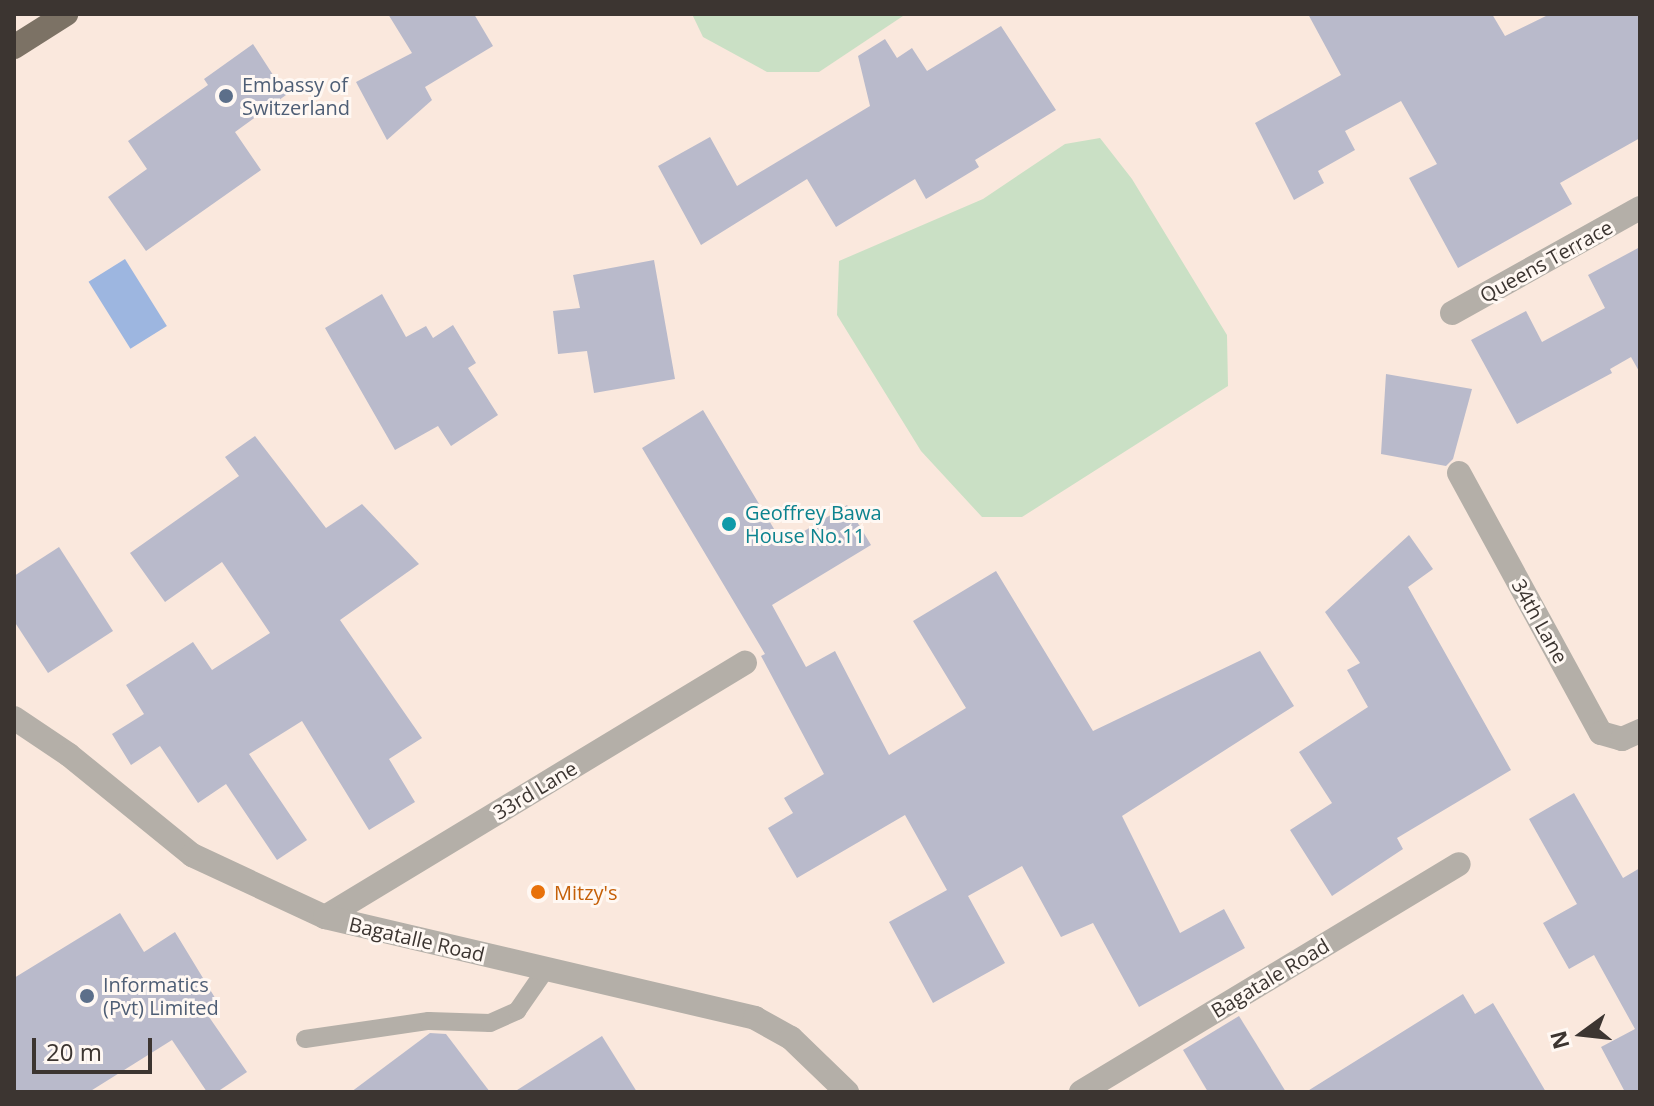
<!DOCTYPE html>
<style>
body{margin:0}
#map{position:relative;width:1654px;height:1106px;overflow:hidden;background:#fae8dd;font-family:"Open Sans",sans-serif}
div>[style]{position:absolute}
.green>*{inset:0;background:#cae0c5}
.water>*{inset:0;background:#9db6e0;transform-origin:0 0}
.building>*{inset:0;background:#b9bacb}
.service>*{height:18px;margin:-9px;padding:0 9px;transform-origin:9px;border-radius:9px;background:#b4afa8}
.minor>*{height:24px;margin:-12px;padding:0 12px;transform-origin:12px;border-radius:12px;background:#b4afa8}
.tertiary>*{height:24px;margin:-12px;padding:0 12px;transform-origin:12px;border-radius:12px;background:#b4afa8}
.trunk>*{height:24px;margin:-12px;padding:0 12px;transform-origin:12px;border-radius:12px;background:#7c7265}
.dots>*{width:22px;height:22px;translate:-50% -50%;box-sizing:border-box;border:4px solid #fff8f3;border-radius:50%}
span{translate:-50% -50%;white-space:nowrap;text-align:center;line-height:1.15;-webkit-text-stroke:6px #fff8f3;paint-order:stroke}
.service-label{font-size:20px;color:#4e5e75}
.left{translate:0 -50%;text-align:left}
.street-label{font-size:20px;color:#3c3531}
.culture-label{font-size:20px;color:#0d838f}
.food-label{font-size:20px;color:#c56008}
.frame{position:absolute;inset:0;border:16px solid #3c3531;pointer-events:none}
.north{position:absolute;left:1542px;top:994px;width:80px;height:80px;-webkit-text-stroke:6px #fff8f3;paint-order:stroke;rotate:255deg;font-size:22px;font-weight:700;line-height:32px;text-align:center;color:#3c3531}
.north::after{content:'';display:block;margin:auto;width:28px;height:36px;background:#3c3531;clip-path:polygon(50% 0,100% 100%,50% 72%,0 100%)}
.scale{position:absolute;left:32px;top:1038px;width:120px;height:36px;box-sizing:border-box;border:4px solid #3c3531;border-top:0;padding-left:10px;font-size:24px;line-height:28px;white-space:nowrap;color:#3c3531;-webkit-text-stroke:6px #fff8f3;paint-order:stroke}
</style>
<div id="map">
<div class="green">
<i style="clip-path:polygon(692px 14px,906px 14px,819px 72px,767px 72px,703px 37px)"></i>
<i style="clip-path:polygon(1100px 138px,1132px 179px,1227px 335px,1228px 386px,1022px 517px,982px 517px,921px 451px,837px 315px,839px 261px,983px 199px,1065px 144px)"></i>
</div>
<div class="water">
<i style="left:125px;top:259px;width:79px;height:43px;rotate:58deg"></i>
</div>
<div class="building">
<i style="clip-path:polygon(388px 14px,474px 14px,493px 46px,425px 87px,432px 100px,387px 140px,356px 82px,412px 53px)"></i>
<i style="clip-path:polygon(1308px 14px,1492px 14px,1505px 36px,1550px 14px,1640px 14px,1640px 138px,1560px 183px,1572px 204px,1458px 268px,1409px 178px,1437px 164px,1401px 101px,1345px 131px,1355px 150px,1318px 171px,1324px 183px,1294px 200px,1255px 123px,1341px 75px)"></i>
<i style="clip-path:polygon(1001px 26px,1056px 110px,975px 160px,979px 167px,926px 199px,915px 179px,836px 227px,807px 179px,701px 245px,658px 166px,710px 137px,737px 186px,870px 106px,858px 56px,885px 39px,897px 58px,912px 48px,927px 71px)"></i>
<i style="clip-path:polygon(253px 44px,286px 95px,235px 132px,261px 170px,146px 251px,108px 197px,147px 169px,128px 141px,208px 85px,204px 79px)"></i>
<i style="clip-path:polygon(1640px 247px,1640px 373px,1631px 357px,1610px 369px,1612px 373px,1517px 424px,1471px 340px,1526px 311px,1542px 342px,1605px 308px,1588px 275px)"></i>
<i style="clip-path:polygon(654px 260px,675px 379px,594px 393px,587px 351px,558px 354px,553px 311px,580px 308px,573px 275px)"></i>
<i style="clip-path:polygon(382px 294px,406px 337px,426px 326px,433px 338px,453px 325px,476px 363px,468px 368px,498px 415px,451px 446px,438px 426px,395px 450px,325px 328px)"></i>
<i style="clip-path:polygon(1386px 374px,1472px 389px,1453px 459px,1446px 466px,1381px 454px)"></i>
<i style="clip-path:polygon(703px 410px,783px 544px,847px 505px,871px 545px,772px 605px,806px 667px,835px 651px,889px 755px,966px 708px,913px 621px,996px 571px,1093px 731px,1260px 651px,1294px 706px,1122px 816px,1180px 933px,1224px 909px,1245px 948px,1139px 1007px,1093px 923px,1061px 937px,1022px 866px,968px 896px,1005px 963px,933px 1003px,889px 922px,947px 890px,905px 815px,797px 878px,768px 828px,793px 813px,784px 798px,824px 774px,761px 656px,765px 654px,642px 448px)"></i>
<i style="clip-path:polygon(255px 436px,326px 528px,362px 504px,419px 564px,340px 620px,422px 738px,389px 759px,415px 802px,369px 830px,302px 721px,249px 754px,307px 840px,277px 860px,226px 784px,198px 803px,160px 746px,131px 765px,112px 734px,144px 714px,126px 685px,193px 642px,212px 670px,270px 633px,222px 562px,165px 602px,130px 553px,239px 476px,225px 457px)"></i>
<i style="clip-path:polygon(1409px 535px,1433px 569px,1408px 587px,1511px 770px,1397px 838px,1403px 849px,1332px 896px,1290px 830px,1332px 803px,1299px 752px,1368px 707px,1347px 670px,1360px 663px,1325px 612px)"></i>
<i style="clip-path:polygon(59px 547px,113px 631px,48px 673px,14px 621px,14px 576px)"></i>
<i style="clip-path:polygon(1574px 793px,1623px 878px,1640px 868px,1640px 1092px,1625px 1092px,1601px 1047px,1635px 1029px,1594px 955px,1569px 969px,1543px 923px,1577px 904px,1529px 819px)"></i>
<i style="clip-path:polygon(120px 913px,144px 952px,175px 932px,220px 1006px,207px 1014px,247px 1072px,217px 1092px,207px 1092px,172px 1040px,89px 1092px,14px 1092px,14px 978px)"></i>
<i style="clip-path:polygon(1463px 994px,1475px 1014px,1493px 1003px,1546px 1092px,1306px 1092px)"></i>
<i style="clip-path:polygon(1239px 1016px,1286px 1092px,1208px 1092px,1183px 1050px)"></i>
<i style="clip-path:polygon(430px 1033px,446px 1034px,490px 1092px,351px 1092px)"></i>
<i style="clip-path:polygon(602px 1036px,637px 1092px,514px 1092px)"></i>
</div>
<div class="service">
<i style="left:305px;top:1039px;width:125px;rotate:-8.3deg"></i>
<i style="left:429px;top:1021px;width:61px;rotate:1.9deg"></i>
<i style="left:490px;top:1023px;width:30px;rotate:-24deg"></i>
<i style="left:517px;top:1011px;width:51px;rotate:-55.4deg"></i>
</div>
<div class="minor">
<i style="left:1452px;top:313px;width:215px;rotate:-29.2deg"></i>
<i style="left:1459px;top:473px;width:296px;rotate:61.4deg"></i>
<i style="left:1601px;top:733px;width:22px;rotate:16deg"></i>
<i style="left:1622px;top:739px;width:20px;rotate:-24deg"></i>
<i style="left:325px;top:917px;width:491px;rotate:-31.2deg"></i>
<i style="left:1081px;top:1092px;width:441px;rotate:-31.1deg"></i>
</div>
<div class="tertiary">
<i style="left:14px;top:718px;width:66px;rotate:33.9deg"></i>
<i style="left:69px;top:755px;width:159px;rotate:39.1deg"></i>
<i style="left:192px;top:855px;width:147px;rotate:25deg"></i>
<i style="left:325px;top:917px;width:442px;rotate:13.2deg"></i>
<i style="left:755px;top:1018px;width:41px;rotate:29.1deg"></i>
<i style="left:791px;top:1038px;width:78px;rotate:44deg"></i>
</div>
<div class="trunk">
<i style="left:14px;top:47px;width:62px;rotate:-32.4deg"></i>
</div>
<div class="dots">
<i style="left:226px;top:96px;background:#5c6f8a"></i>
<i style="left:729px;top:524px;background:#0f9aa8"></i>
<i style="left:538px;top:892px;background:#e8710a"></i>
<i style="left:87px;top:996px;background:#5c6f8a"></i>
</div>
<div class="service-label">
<span class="left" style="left:242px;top:96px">Embassy of<br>Switzerland</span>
<span class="left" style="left:103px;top:996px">Informatics<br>(Pvt) Limited</span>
</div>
<div class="street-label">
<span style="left:1546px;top:261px;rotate:-29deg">Queens Terrace</span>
<span style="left:1540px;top:621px;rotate:61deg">34th Lane</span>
<span style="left:535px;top:790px;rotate:-31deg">33rd Lane</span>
<span style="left:417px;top:939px;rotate:13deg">Bagatalle Road</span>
<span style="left:1270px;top:978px;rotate:-31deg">Bagatale Road</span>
</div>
<div class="culture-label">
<span class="left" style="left:745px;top:524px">Geoffrey Bawa<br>House No.11</span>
</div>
<div class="food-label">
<span class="left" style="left:554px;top:892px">Mitzy's</span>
</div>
<div class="frame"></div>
<div class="north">N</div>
<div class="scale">20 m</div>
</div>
